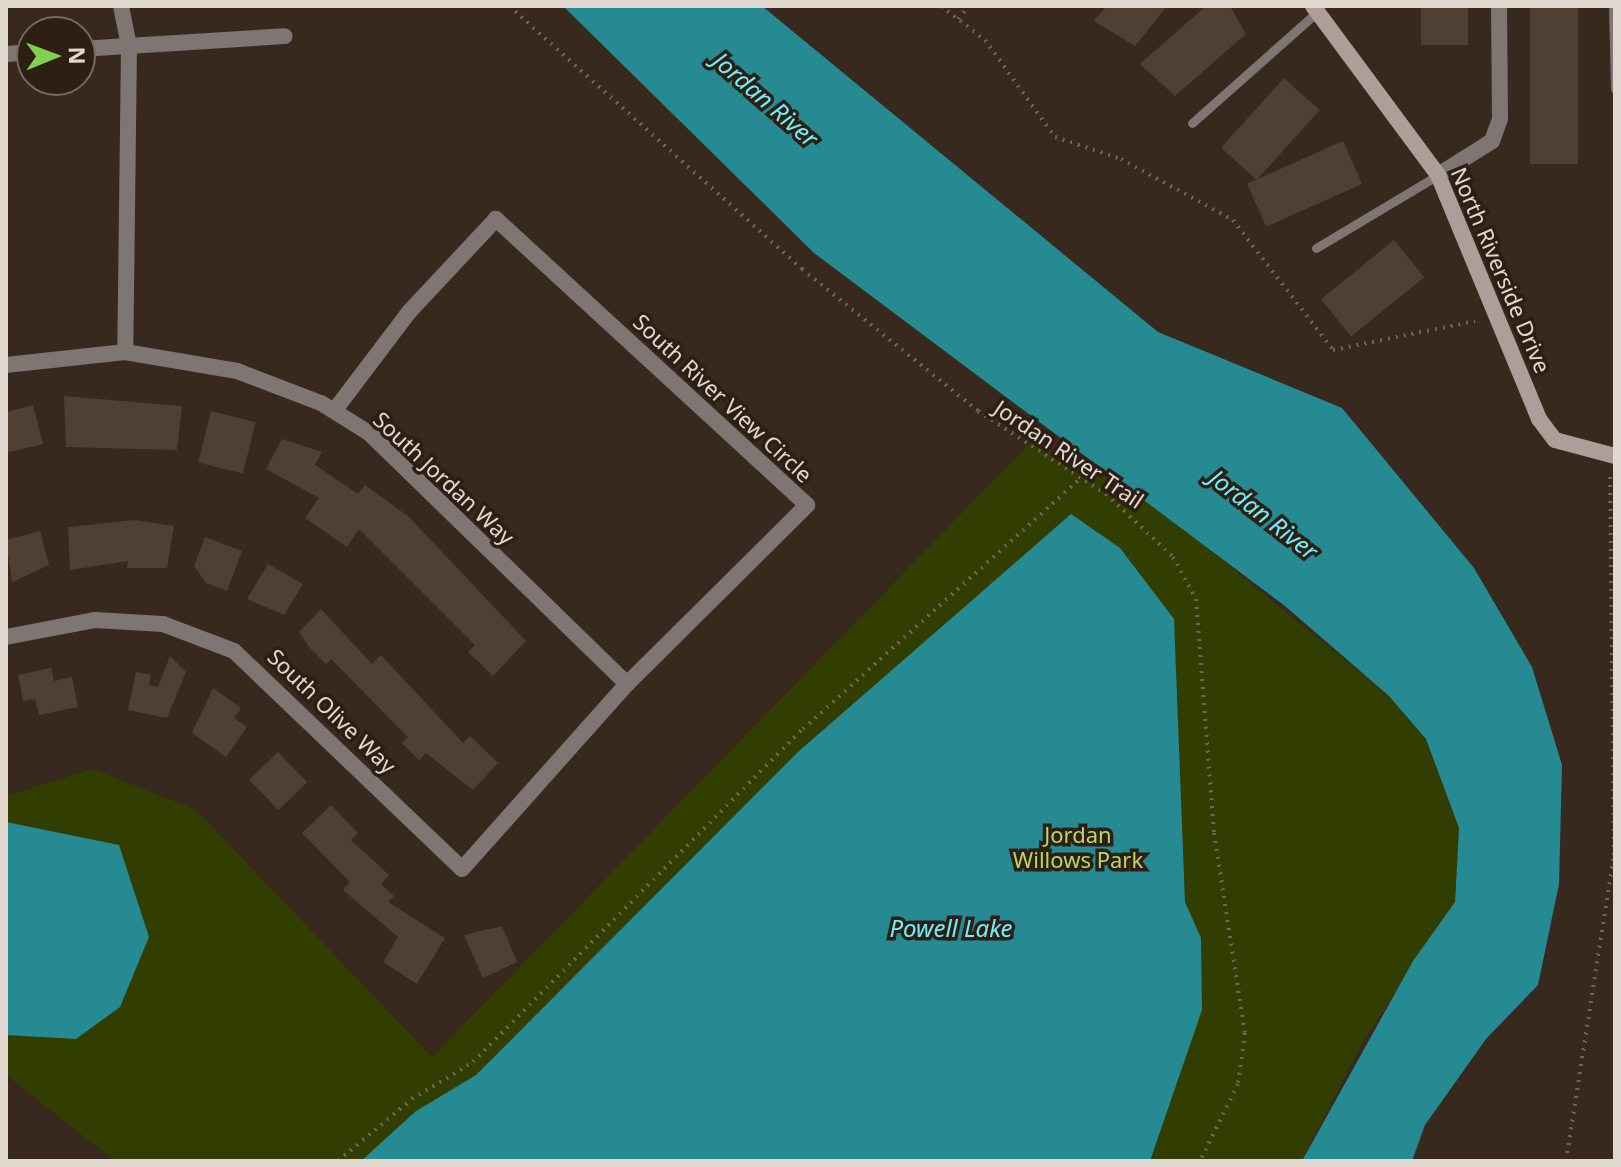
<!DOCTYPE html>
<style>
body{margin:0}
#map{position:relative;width:1621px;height:1167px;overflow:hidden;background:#37291d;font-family:"Noto Sans",sans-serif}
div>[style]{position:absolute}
.green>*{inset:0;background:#313d01}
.water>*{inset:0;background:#268a93}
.building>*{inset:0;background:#504034;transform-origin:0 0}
.path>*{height:4px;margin-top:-2px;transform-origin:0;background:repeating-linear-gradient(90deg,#706359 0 2px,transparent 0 8px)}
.lane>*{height:9px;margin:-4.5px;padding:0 4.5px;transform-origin:4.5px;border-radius:4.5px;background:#7f7572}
.street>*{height:16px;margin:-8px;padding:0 8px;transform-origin:8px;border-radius:8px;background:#7f7572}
.secondary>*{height:16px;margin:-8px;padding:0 8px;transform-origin:8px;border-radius:8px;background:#ae9e9a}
span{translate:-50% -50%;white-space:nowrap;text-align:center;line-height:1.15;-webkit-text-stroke:7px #2d1f14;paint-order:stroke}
.street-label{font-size:22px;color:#e1d8d0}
.park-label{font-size:22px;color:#b9d668}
.water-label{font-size:24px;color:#71eefb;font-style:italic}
.frame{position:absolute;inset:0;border:8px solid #e1d8d0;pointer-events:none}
.north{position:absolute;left:16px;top:16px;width:80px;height:80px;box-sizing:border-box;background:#2d1f14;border:2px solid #75695f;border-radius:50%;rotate:89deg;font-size:22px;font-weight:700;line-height:32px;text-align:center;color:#e1d8d0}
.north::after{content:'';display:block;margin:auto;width:28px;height:36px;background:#82d050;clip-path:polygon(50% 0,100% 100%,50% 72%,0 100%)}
</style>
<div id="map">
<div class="green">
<i style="clip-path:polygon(1031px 442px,1133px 487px,1389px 696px,1426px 739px,1459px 828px,1455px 902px,1363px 1042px,1302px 1161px,115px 1161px,6px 1075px,6px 796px,93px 769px,196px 810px,432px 1057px)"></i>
</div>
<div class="water">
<i style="clip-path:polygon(563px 6px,762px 6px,1158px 332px,1342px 408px,1474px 568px,1532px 667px,1562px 765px,1559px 884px,1538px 985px,1486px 1039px,1425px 1125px,1412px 1161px,1302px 1161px,1413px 961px,1455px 902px,1459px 828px,1426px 739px,1389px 696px,1285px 606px,814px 253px)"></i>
<i style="clip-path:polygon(1071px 514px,1120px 548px,1174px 619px,1185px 902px,1201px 938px,1202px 1010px,1150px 1161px,361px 1161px,416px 1111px,476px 1075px,799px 751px)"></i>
<i style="clip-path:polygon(6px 822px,119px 845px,149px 937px,120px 1007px,76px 1039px,6px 1035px)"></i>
</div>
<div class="building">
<i style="clip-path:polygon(1107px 6px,1167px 6px,1135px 46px,1094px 21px)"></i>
<i style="clip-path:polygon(1206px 6px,1230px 6px,1246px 34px,1175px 96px,1140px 64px)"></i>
<i style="left:1421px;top:6px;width:47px;height:39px"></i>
<i style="left:1530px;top:6px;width:48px;height:158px"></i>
<i style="left:1284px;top:78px;width:48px;height:94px;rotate:42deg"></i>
<i style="left:1343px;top:141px;width:47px;height:105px;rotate:66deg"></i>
<i style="left:1394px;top:240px;width:48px;height:94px;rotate:51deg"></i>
<i style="clip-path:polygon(64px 396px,182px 406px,177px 450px,66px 447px)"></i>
<i style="clip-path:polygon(33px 405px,43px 444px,6px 453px,6px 412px)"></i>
<i style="left:211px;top:411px;width:46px;height:53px;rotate:14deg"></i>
<i style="clip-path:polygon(282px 439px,322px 452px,315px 465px,358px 494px,365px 485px,409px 517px,526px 641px,493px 676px,468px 652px,475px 645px,359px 529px,347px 547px,305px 518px,319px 498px,266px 469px)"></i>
<i style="clip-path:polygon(134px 520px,174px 526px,167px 568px,127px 568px,128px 561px,70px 570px,68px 527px)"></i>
<i style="clip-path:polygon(40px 531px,49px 565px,12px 582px,6px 540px)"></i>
<i style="clip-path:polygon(205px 537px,242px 551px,227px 591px,206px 583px,194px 566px)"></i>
<i style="clip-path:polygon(268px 564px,303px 584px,284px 615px,247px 599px)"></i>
<i style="clip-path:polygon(321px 609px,372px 664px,381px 655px,463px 743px,470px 736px,498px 763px,473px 790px,426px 753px,419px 760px,402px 743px,408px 737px,331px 659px,326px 664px,310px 648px,299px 632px)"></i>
<i style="clip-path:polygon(170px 656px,186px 672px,167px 718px,128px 710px,136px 672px,151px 675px,149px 685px,158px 687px)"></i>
<i style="clip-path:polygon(51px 668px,54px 681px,72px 677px,78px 707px,39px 715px,35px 699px,23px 701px,18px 675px)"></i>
<i style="clip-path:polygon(213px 688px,241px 708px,234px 718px,247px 727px,226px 757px,192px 733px)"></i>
<i style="left:278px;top:752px;width:42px;height:40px;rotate:46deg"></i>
<i style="clip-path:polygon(331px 805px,358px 833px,351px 840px,389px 875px,381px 884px,394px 896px,388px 902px,445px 938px,417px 984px,383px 962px,398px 937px,343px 890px,350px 882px,302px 833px)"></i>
<i style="clip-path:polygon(502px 926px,517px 962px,483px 978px,464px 935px)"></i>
</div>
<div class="path">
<i style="left:509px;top:6px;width:394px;rotate:41.9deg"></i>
<i style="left:802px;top:269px;width:226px;rotate:38.9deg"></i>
<i style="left:978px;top:411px;width:153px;rotate:33deg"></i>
<i style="left:1106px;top:494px;width:92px;rotate:43.2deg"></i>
<i style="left:1173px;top:557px;width:48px;rotate:61.3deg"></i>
<i style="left:1196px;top:599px;width:235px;rotate:85.6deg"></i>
<i style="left:1214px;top:833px;width:202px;rotate:81.2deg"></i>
<i style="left:1245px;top:1033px;width:51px;rotate:97.8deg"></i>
<i style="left:1238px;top:1084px;width:86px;rotate:116.3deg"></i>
<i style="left:941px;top:6px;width:56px;rotate:37.7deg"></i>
<i style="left:985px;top:40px;width:120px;rotate:54.2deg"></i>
<i style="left:1055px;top:137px;width:70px;rotate:18.4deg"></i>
<i style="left:1121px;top:159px;width:128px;rotate:28.6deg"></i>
<i style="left:1233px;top:220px;width:164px;rotate:52.4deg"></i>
<i style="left:1333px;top:350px;width:145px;rotate:-11.5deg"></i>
<i style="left:958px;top:19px;width:17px;rotate:-50deg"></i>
<i style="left:338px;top:1161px;width:97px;rotate:-40deg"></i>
<i style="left:412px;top:1099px;width:71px;rotate:-31.2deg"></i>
<i style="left:473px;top:1062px;width:469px;rotate:-45.3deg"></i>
<i style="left:803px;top:729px;width:376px;rotate:-42.1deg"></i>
<i style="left:1566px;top:1161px;width:310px;rotate:-81.1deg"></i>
<i style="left:1614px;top:855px;width:384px;rotate:-90.6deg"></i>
</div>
<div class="lane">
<i style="left:1613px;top:6px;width:83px;rotate:88.6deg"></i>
<i style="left:1192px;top:123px;width:169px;rotate:-41.6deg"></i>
<i style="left:1316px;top:248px;width:142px;rotate:-30.9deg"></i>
</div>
<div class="street">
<i style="left:121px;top:6px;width:41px;rotate:78.7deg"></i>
<i style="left:129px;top:46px;width:306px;rotate:90.7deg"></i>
<i style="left:80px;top:49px;width:205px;rotate:-3.6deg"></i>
<i style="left:6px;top:54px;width:26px;rotate:-4deg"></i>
<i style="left:1438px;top:175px;width:64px;rotate:-32.2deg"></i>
<i style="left:1492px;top:141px;width:23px;rotate:-70deg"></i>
<i style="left:1500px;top:119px;width:113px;rotate:-90.5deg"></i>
<i style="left:6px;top:365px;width:120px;rotate:-6.2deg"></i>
<i style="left:125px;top:352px;width:114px;rotate:9.6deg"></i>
<i style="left:237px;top:371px;width:90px;rotate:20.9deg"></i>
<i style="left:321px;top:403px;width:57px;rotate:32deg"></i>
<i style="left:369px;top:433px;width:360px;rotate:44.2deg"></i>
<i style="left:6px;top:637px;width:91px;rotate:-10.8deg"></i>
<i style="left:95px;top:620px;width:68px;rotate:3.4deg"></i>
<i style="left:163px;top:624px;width:76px;rotate:20.8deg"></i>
<i style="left:234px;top:651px;width:315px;rotate:43.7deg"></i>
<i style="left:462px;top:869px;width:248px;rotate:-48.3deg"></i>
<i style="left:627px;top:684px;width:254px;rotate:-44.8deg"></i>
<i style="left:807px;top:505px;width:423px;rotate:-137.4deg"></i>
<i style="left:496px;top:219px;width:127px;rotate:133.1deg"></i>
<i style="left:409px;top:312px;width:124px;rotate:127.1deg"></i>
</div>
<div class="secondary">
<i style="left:1313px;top:6px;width:210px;rotate:53.5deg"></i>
<i style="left:1438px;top:175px;width:264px;rotate:67.5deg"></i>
<i style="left:1539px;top:419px;width:26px;rotate:53deg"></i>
<i style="left:1555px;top:440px;width:62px;rotate:14.9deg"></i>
</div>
<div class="street-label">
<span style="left:1501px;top:270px;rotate:67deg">North Riverside Drive</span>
<span style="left:723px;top:398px;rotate:43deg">South River View Circle</span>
<span style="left:1069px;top:454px;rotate:34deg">Jordan River Trail</span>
<span style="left:444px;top:478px;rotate:43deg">South Jordan Way</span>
<span style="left:332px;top:711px;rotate:44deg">South Olive Way</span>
</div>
<div class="park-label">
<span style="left:1078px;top:847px">Jordan<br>Willows Park</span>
</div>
<div class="water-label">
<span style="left:766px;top:99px;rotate:41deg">Jordan River</span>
<span style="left:1264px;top:514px;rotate:38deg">Jordan River</span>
<span style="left:951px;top:928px">Powell Lake</span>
</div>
<div class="frame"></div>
<div class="north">N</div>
</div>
